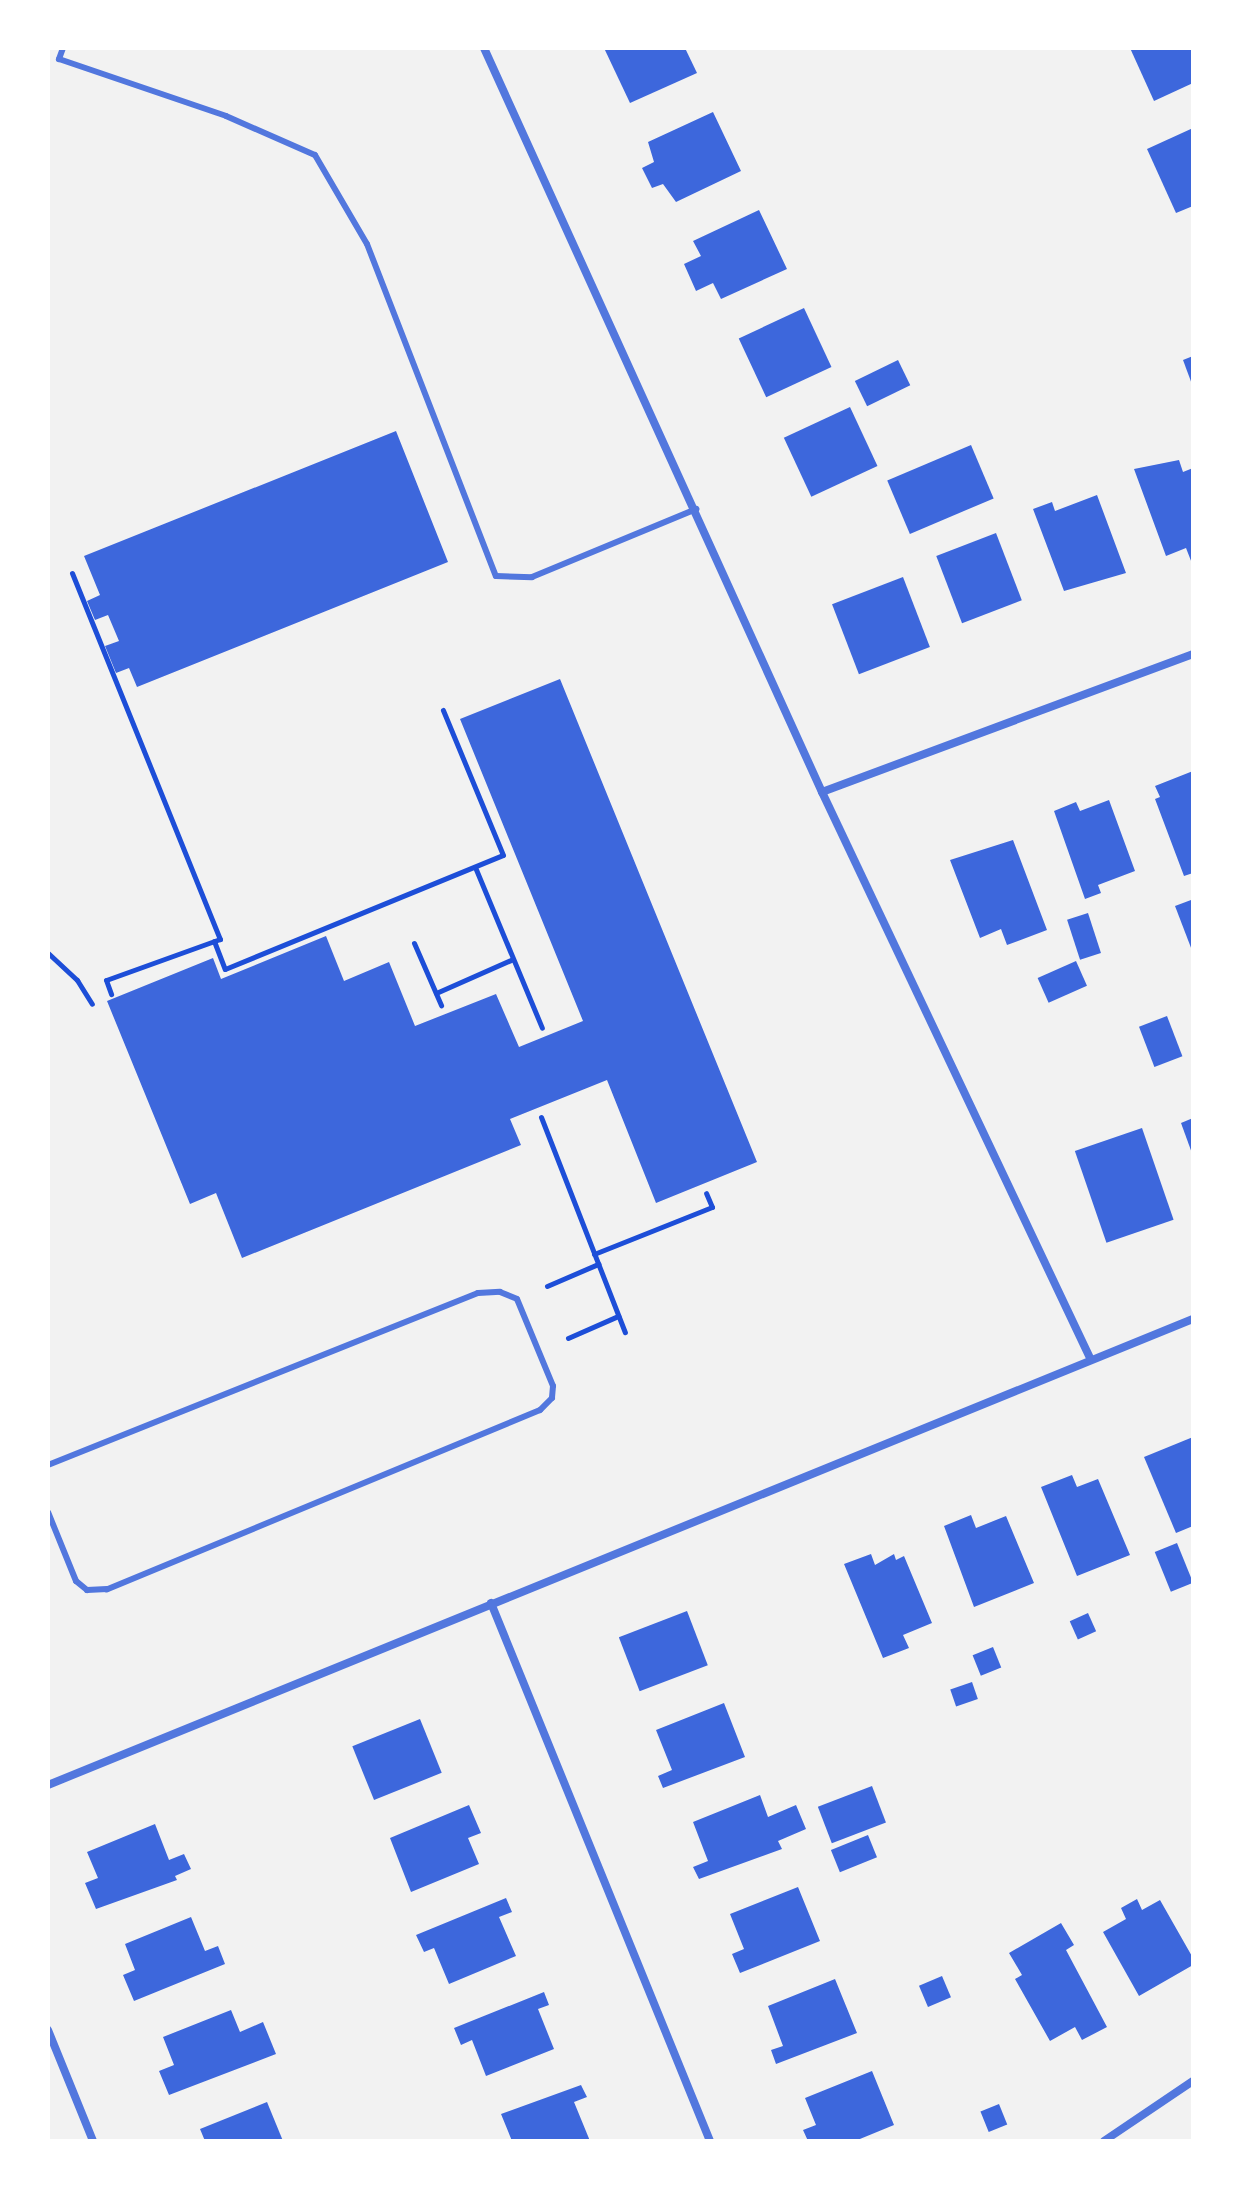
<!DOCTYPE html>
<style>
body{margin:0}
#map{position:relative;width:1241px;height:2189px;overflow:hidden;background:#f2f2f2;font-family:Cabin,sans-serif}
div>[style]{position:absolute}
.building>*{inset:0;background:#3d67dc;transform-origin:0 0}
.path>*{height:5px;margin:-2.5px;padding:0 2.5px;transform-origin:2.5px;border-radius:2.5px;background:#1d4ed8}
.service>*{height:6px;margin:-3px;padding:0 3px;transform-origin:3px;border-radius:3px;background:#5277de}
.minor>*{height:8px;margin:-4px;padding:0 4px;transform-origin:4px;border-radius:4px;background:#5277de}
span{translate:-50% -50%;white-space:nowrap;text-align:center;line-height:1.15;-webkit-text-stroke:6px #fff;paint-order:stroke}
.frame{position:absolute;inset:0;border:50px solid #fff;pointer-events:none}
</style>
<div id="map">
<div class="building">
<i style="clip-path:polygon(604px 48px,685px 48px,697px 73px,630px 103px)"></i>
<i style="clip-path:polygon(1130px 48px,1193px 48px,1193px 83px,1154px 101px)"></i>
<i style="clip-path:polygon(713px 112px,741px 171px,676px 202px,663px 184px,652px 188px,642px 168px,654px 162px,648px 142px)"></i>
<i style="clip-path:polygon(1193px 128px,1193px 206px,1176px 213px,1147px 149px)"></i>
<i style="clip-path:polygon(759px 210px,787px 269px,721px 299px,713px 283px,696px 291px,684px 264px,701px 256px,693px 241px)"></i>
<i style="left:804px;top:308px;width:65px;height:72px;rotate:65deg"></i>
<i style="clip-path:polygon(1193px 356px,1193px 387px,1183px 360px)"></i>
<i style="left:898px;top:360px;width:28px;height:48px;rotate:64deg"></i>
<i style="left:850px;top:407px;width:65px;height:73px;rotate:65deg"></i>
<i style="clip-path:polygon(396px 431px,448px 562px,137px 687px,129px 668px,116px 673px,105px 646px,119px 641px,108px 615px,95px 620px,87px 601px,100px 595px,84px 556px)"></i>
<i style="left:971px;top:445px;width:58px;height:91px;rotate:67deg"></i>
<i style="clip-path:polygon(1179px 460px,1183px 472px,1193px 468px,1193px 566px,1186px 548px,1166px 556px,1134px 469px)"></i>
<i style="clip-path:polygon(1097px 495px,1126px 573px,1064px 591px,1033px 509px,1052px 502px,1055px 511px)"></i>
<i style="left:996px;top:533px;width:72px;height:64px;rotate:69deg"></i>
<i style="left:903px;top:577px;width:75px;height:76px;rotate:69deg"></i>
<i style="clip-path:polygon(560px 679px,757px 1162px,656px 1203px,607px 1080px,510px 1119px,521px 1145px,242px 1258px,216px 1193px,190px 1204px,107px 1001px,213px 958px,221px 979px,326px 936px,344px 981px,389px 962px,415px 1026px,496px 994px,519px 1047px,583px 1021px,460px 719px)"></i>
<i style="clip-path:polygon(1193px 771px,1193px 873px,1184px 876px,1155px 799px,1160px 797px,1155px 786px)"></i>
<i style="clip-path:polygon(1109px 800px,1135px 871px,1098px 885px,1101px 893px,1085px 899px,1054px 811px,1076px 802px,1080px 811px)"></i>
<i style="clip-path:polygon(1013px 840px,1047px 930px,1007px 945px,1001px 929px,980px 938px,950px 860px)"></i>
<i style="clip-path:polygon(1191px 900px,1193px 904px,1193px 953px,1175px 906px)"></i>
<i style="left:1088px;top:913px;width:42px;height:22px;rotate:72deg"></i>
<i style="left:1076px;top:961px;width:27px;height:42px;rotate:66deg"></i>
<i style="left:1167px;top:1016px;width:43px;height:30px;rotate:69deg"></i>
<i style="clip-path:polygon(1193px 1118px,1193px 1156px,1181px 1123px)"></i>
<i style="left:1142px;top:1128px;width:97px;height:71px;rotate:71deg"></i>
<i style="clip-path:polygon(1193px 1437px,1193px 1526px,1176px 1533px,1144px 1457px)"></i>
<i style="clip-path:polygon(1072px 1475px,1077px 1487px,1098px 1479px,1130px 1555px,1077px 1576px,1041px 1487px)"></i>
<i style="clip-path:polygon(971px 1515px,976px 1528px,1006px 1516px,1034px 1583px,974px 1607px,944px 1526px)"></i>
<i style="left:1177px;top:1543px;width:43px;height:24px;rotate:68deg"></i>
<i style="clip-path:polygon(871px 1554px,875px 1565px,894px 1554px,896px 1560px,904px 1556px,932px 1623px,903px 1635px,909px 1648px,883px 1658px,844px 1564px)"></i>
<i style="left:687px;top:1611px;width:58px;height:73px;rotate:69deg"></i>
<i style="left:1088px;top:1613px;width:20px;height:20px;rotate:66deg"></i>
<i style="left:993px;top:1647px;width:22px;height:22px;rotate:68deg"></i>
<i style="left:972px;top:1682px;width:18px;height:23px;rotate:71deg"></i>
<i style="clip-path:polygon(724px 1703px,745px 1757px,663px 1788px,658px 1776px,672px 1770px,656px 1730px)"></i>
<i style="left:420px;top:1719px;width:58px;height:73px;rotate:68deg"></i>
<i style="left:872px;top:1786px;width:39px;height:58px;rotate:69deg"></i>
<i style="clip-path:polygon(760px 1795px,768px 1817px,796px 1805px,806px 1829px,778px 1841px,782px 1849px,699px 1879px,693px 1867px,708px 1861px,693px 1822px)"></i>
<i style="clip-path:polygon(469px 1805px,481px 1833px,468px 1838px,479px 1864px,411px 1892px,390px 1838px)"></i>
<i style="clip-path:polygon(155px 1824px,169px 1860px,184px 1854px,191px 1869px,175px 1876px,177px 1880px,96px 1909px,85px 1883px,98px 1878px,87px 1852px)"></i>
<i style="left:868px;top:1835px;width:24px;height:40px;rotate:68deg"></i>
<i style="clip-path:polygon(798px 1887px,820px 1941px,740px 1973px,732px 1954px,744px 1949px,730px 1914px)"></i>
<i style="clip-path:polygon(506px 1898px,512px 1912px,499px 1917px,516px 1956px,449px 1984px,434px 1948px,424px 1952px,416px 1935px)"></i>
<i style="clip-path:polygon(1137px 1899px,1142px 1910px,1160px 1900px,1193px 1958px,1193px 1965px,1139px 1996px,1103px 1932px,1126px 1919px,1121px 1908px)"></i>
<i style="clip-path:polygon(191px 1917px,205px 1951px,218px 1946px,225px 1964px,134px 2001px,123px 1975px,135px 1970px,125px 1944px)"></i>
<i style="clip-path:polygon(1061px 1923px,1074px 1945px,1066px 1950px,1107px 2027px,1082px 2040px,1075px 2027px,1050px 2041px,1015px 1979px,1022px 1975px,1009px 1953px)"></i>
<i style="left:942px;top:1976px;width:23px;height:25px;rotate:67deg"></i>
<i style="clip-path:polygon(835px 1979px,857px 2033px,776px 2064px,771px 2050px,783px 2046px,768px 2006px)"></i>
<i style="clip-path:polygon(544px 1992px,549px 2005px,538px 2009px,554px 2049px,486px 2076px,472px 2040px,461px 2045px,454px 2028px)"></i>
<i style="clip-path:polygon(231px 2010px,240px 2032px,263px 2022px,276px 2054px,169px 2095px,159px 2071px,174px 2065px,163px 2037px)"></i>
<i style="clip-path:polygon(872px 2071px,894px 2125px,855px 2141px,808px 2141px,803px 2130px,816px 2125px,805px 2098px)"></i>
<i style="clip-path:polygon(581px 2085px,587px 2097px,574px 2102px,590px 2141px,512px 2141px,501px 2114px)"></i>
<i style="clip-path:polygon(267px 2102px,283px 2141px,205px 2141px,200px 2129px)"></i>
<i style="left:999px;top:2104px;width:22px;height:20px;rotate:68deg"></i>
</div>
<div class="path">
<i style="left:72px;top:573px;width:395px;rotate:68deg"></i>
<i style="left:220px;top:939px;width:121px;rotate:160.2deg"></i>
<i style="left:106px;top:980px;width:15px;rotate:70deg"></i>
<i style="left:475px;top:867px;width:174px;rotate:67.4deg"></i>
<i style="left:214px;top:941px;width:30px;rotate:69deg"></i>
<i style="left:225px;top:969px;width:300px;rotate:-22.3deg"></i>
<i style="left:503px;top:855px;width:157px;rotate:-112.5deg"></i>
<i style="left:414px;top:943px;width:68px;rotate:66.5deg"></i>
<i style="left:48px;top:953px;width:40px;rotate:43deg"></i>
<i style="left:77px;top:980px;width:28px;rotate:58deg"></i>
<i style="left:436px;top:993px;width:84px;rotate:-23.8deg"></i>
<i style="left:541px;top:1117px;width:231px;rotate:68.7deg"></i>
<i style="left:594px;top:1254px;width:127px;rotate:-21.7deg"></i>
<i style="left:712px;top:1207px;width:15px;rotate:-113deg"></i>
<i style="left:547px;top:1286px;width:56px;rotate:-23.3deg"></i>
<i style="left:568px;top:1338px;width:55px;rotate:-23.7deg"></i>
</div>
<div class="service">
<i style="left:63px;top:48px;width:12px;rotate:110deg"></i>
<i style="left:59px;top:59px;width:176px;rotate:18.8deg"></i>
<i style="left:226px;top:116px;width:97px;rotate:23.7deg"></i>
<i style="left:315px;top:155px;width:103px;rotate:59.7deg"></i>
<i style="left:367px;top:244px;width:356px;rotate:68.8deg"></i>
<i style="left:496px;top:576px;width:36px;rotate:2deg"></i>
<i style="left:532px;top:577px;width:178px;rotate:-22.5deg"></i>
<i style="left:48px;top:1465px;width:463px;rotate:-21.8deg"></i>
<i style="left:478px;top:1293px;width:22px;rotate:-3deg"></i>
<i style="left:500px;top:1292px;width:18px;rotate:22deg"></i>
<i style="left:517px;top:1299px;width:94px;rotate:67.5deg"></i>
<i style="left:553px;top:1386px;width:12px;rotate:95deg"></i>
<i style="left:552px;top:1398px;width:17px;rotate:135deg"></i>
<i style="left:540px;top:1410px;width:469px;rotate:157.5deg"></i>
<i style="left:107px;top:1589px;width:20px;rotate:177deg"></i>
<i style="left:87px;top:1590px;width:14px;rotate:-141deg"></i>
<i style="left:76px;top:1581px;width:74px;rotate:-112.1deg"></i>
</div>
<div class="minor">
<i style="left:484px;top:48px;width:817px;rotate:65.57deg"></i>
<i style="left:822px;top:792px;width:626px;rotate:64.66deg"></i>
<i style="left:822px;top:792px;width:396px;rotate:-20.4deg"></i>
<i style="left:491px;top:1603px;width:581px;rotate:67.85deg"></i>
<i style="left:48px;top:1785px;width:1236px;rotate:-22.15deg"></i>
<i style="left:48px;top:2030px;width:120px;rotate:67.9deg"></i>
<i style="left:1104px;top:2141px;width:107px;rotate:-34deg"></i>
</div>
<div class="frame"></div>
</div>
